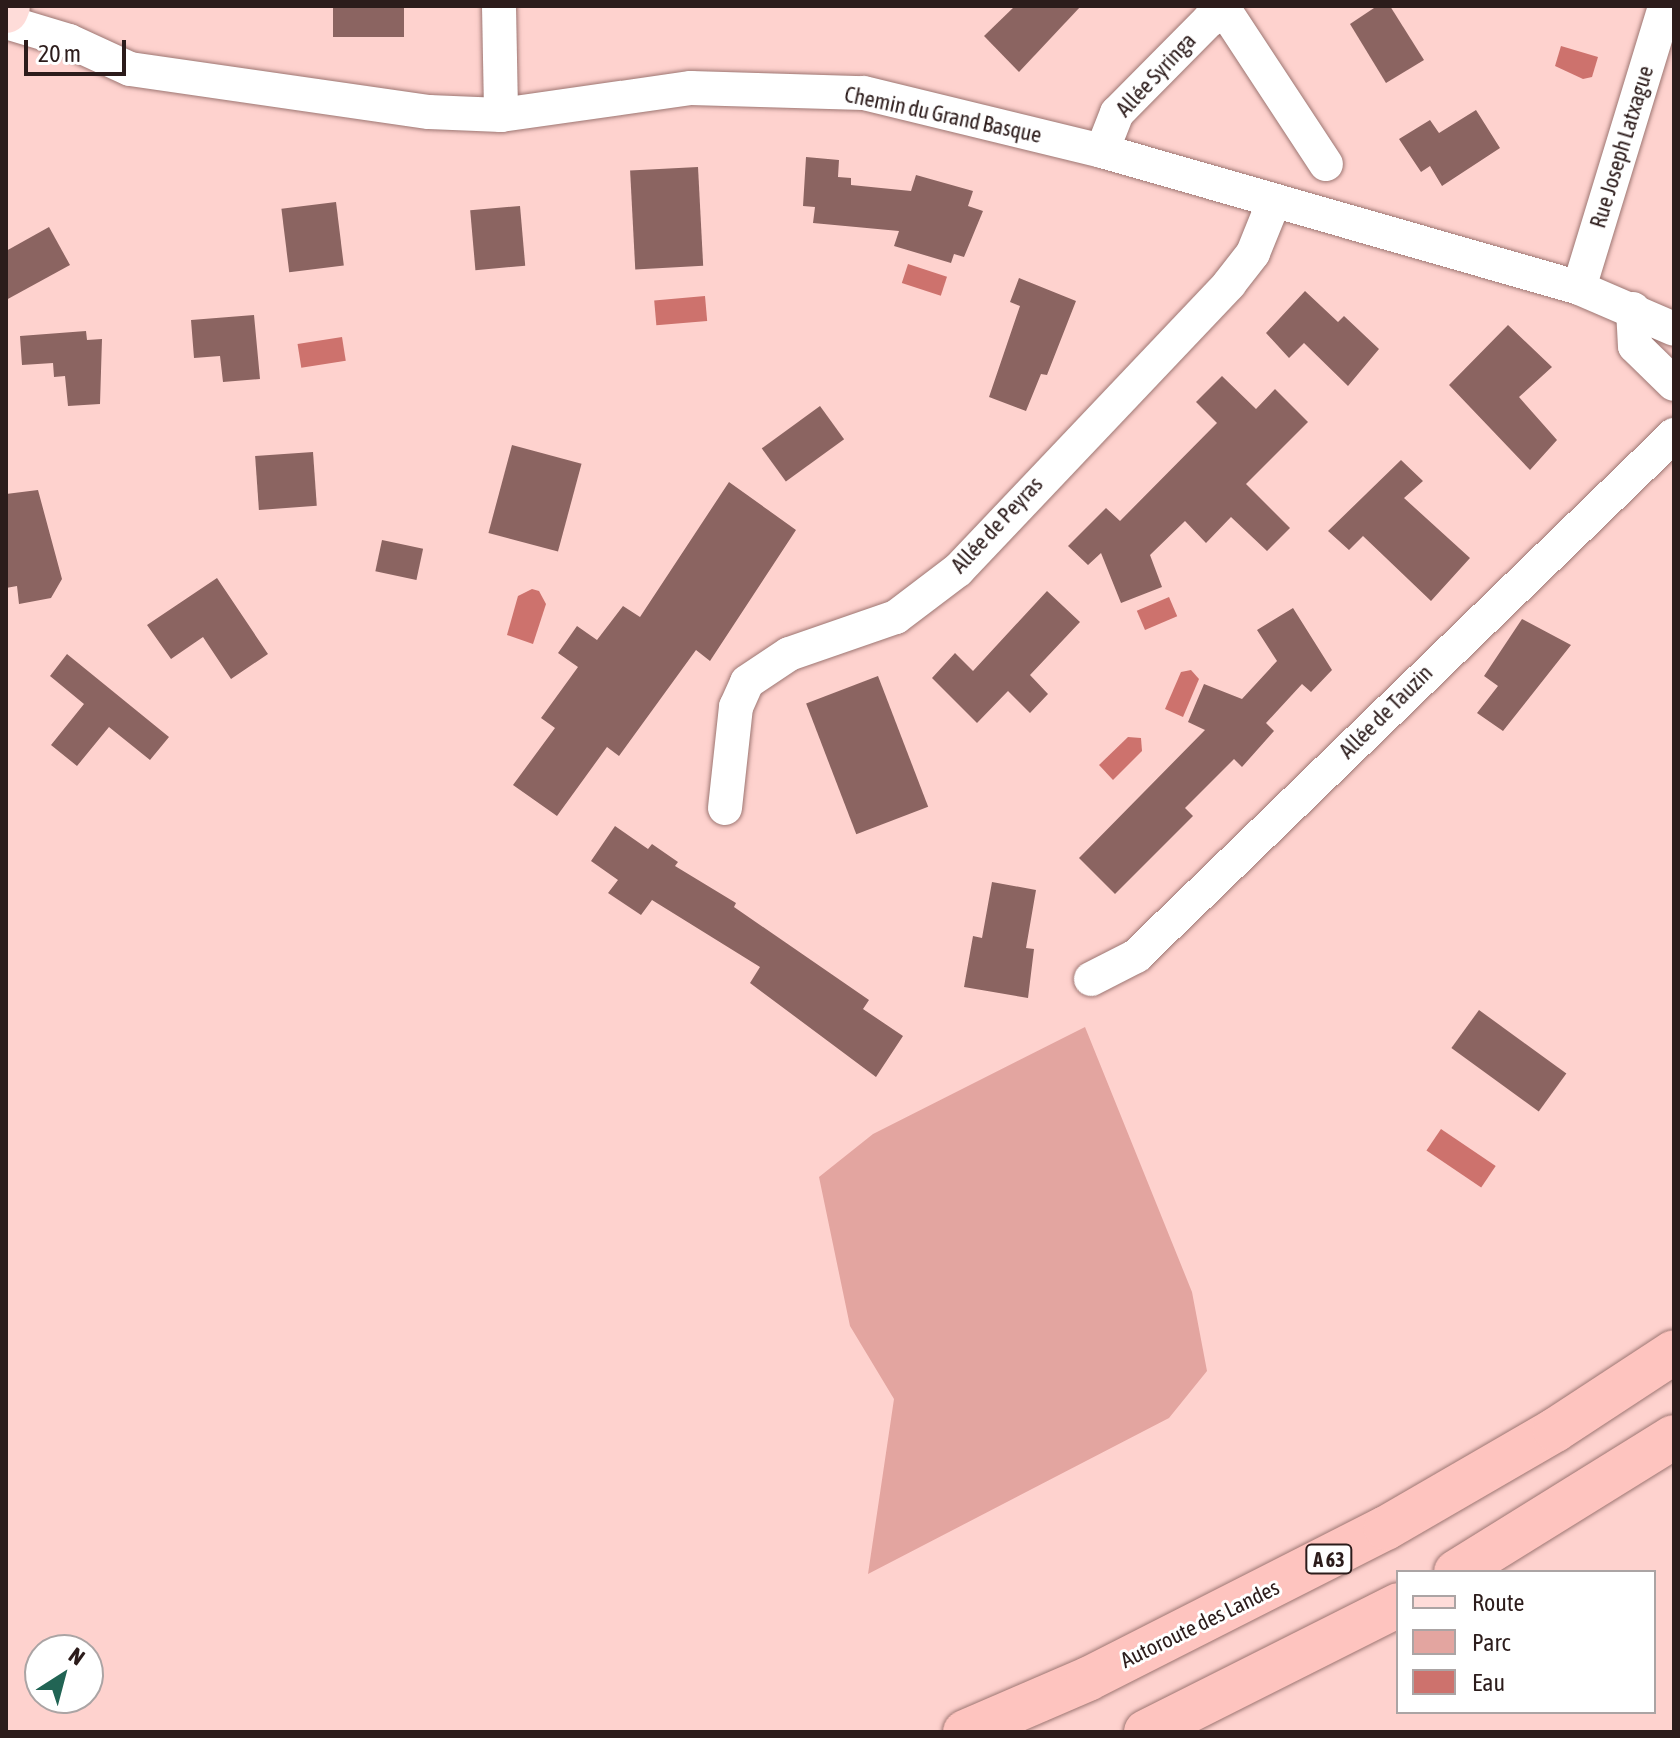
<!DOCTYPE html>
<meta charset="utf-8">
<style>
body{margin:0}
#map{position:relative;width:1680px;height:1738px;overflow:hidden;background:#fed2ce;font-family:"Asap Condensed",sans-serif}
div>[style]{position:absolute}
.green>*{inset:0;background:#e3a5a0}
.water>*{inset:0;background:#cd726d;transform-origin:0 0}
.building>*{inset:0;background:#8b6461;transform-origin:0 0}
.roads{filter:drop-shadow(0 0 2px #9d7672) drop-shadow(0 0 2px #9d7672)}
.street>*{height:34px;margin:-17px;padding:0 17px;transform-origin:17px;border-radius:17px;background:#fff}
.primary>*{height:44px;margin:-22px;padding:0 22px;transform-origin:22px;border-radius:22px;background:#fedcd9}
.highway>*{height:44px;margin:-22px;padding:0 22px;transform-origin:22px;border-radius:22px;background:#fec4bf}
span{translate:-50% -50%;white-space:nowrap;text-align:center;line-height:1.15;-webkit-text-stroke:6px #fff;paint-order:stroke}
.shield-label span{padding:2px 6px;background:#fff;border:2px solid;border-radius:6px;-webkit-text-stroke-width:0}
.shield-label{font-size:20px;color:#2c1c1b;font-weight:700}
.street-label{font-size:22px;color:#2c1c1b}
.frame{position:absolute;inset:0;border:8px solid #2c1c1b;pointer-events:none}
.legend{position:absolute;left:1396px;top:1570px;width:260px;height:144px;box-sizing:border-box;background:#fff;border:2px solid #aba4a4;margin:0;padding:10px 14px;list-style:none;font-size:24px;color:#2c1c1b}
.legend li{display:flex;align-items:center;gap:16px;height:40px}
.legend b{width:40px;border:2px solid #aba4a4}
.north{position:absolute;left:24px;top:1634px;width:80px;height:80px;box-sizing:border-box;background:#fff;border:2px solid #aba4a4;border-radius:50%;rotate:36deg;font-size:22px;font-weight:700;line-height:32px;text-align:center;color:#2c1c1b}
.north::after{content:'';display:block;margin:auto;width:28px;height:36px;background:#216454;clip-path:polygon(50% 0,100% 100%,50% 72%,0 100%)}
.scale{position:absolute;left:24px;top:40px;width:102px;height:36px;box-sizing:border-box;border:4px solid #2c1c1b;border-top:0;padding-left:10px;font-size:24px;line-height:28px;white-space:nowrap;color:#2c1c1b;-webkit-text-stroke:6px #fff;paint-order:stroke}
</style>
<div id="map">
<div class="green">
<i style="clip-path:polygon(1085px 1027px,1192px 1292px,1207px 1371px,1169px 1418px,868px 1574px,894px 1399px,850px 1326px,819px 1177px,873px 1134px)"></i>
</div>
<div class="water">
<i style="clip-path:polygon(1561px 46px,1598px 57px,1592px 77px,1583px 79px,1555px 66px)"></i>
<i style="left:908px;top:264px;width:41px;height:20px;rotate:18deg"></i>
<i style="left:705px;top:296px;width:25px;height:51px;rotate:85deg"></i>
<i style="left:342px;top:337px;width:24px;height:45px;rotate:81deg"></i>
<i style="clip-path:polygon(532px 589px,539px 591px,546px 604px,533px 644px,507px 635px,518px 596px)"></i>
<i style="left:1169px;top:597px;width:21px;height:35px;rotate:67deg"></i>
<i style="clip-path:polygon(1191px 670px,1199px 679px,1183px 717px,1165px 709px,1181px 672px)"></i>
<i style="clip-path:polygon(1128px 737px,1141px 738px,1142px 751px,1113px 780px,1099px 765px)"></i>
<i style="left:1441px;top:1129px;width:66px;height:26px;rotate:34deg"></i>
</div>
<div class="building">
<i style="left:333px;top:6px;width:71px;height:31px"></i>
<i style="clip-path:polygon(1015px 6px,1081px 6px,1019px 72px,984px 36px)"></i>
<i style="clip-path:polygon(1377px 6px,1390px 6px,1424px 60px,1386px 83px,1350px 24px)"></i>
<i style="clip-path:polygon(1476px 110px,1500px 148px,1442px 186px,1430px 166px,1421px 172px,1399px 139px,1430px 120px,1439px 133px)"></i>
<i style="clip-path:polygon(806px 157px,839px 160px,838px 177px,851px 178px,851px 185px,911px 191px,916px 175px,973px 191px,968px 206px,983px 211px,964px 257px,954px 254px,951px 263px,894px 246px,899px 231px,813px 223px,815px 207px,803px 206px)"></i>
<i style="left:698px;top:167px;width:99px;height:68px;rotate:87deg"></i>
<i style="left:336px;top:202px;width:64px;height:55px;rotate:83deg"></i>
<i style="left:520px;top:206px;width:60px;height:50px;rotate:85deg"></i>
<i style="clip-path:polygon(49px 227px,70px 265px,6px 300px,6px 251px)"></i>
<i style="clip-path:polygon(1019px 278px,1076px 301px,1047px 375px,1041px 374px,1026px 411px,989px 397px,1020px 306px,1010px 302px)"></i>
<i style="clip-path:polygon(1305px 291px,1338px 322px,1344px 316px,1379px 349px,1348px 386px,1304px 343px,1289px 358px,1266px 333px)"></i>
<i style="clip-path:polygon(254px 315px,260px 379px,223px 382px,220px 356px,194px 358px,191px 320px)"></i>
<i style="clip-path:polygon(1508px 325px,1552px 367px,1519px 397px,1557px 440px,1530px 470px,1449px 385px)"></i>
<i style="clip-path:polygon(86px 331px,87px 340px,102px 339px,100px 404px,68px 406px,65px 376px,54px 377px,53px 363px,22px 365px,20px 336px)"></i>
<i style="clip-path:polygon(1222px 376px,1256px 409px,1275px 389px,1308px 422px,1246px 484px,1290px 528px,1267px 551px,1231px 517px,1206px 543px,1185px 521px,1150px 555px,1162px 587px,1121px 603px,1101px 553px,1088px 565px,1068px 546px,1106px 508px,1120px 521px,1217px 423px,1196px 402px)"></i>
<i style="left:820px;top:406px;width:41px;height:72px;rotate:54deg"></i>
<i style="left:512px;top:445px;width:72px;height:91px;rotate:15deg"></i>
<i style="left:313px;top:452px;width:54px;height:58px;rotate:86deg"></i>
<i style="clip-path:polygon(1401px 460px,1423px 481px,1404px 498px,1470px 558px,1431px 601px,1363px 536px,1349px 550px,1328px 531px)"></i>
<i style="clip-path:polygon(729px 482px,796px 530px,710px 661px,696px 650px,619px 756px,607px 747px,557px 816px,513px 785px,555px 728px,541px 718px,578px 667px,558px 653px,577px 626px,597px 640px,623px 606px,640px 617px)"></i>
<i style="clip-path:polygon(38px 490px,62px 579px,51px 598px,19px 604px,17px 586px,6px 588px,6px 494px)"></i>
<i style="left:382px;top:540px;width:42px;height:32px;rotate:12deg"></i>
<i style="clip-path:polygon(217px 578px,268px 654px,231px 679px,203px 637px,171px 659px,147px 625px)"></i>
<i style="clip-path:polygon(1047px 591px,1080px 622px,1030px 675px,1048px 694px,1030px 713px,1008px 691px,977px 723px,932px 678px,955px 653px,973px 671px)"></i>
<i style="clip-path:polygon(1293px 608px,1332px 670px,1311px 692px,1302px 684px,1266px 723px,1274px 731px,1242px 767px,1234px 759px,1185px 808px,1193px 816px,1115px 894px,1079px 858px,1205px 730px,1188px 722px,1204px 684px,1242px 699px,1277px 661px,1257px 630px)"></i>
<i style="clip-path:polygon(1522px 619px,1571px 645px,1503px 731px,1477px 713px,1498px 686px,1484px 676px)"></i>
<i style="clip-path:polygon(67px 654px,169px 737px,150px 760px,109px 727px,77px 766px,51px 745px,84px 704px,50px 676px)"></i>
<i style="left:878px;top:676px;width:140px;height:77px;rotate:69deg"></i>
<i style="clip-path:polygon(615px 826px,648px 849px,652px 844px,678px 862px,675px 866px,736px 903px,734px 907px,869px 1000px,863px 1009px,903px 1036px,876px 1077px,750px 983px,760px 967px,652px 900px,641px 915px,608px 893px,618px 880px,591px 861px)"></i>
<i style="clip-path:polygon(992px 882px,1036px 890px,1026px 948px,1034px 949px,1028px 998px,964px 987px,973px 936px,982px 938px)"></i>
<i style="left:1479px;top:1010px;width:108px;height:47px;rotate:36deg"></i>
</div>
<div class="roads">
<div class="street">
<i style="left:499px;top:6px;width:109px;rotate:88.9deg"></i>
<i style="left:6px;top:22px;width:66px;rotate:16.8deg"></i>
<i style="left:69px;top:41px;width:67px;rotate:24.7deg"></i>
<i style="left:130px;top:69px;width:302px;rotate:8.2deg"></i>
<i style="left:429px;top:112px;width:72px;rotate:2.4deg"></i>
<i style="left:501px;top:115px;width:192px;rotate:-8.1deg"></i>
<i style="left:691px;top:88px;width:173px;rotate:1.7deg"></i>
<i style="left:864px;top:93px;width:245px;rotate:13.7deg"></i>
<i style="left:1102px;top:151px;width:496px;rotate:16deg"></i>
<i style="left:1579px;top:288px;width:103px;rotate:23.3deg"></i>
<i style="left:1102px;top:151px;width:41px;rotate:-68.5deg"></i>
<i style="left:1117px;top:113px;width:131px;rotate:-45.3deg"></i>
<i style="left:1209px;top:20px;width:19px;rotate:-25deg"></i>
<i style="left:1226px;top:12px;width:182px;rotate:56.7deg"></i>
<i style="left:1579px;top:288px;width:295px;rotate:-73deg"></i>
<i style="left:1633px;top:309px;width:37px;rotate:87deg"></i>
<i style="left:1635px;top:346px;width:54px;rotate:44.3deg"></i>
<i style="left:725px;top:808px;width:102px;rotate:-83.8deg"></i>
<i style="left:736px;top:707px;width:27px;rotate:-66deg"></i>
<i style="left:747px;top:682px;width:50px;rotate:-33.7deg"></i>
<i style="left:789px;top:654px;width:113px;rotate:-19.1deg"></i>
<i style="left:896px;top:617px;width:78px;rotate:-37.2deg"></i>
<i style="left:958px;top:570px;width:394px;rotate:-46.5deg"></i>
<i style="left:1229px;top:284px;width:39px;rotate:-52deg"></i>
<i style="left:1253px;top:253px;width:56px;rotate:-68deg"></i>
<i style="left:1091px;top:979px;width:51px;rotate:-27.1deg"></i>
<i style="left:1136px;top:956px;width:749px;rotate:-44.08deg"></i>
</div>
<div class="primary">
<i style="left:6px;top:11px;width:5px;rotate:-68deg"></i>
</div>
<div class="highway">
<i style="left:1456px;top:1572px;width:256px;rotate:-31.8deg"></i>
<i style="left:965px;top:1732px;width:134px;rotate:-23.3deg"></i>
<i style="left:1088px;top:1679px;width:334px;rotate:-26.9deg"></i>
<i style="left:1386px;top:1528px;width:195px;rotate:-30.1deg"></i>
<i style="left:1555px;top:1430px;width:142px;rotate:-33.2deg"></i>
<i style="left:1146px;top:1732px;width:282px;rotate:-26.7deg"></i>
</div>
</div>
<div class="shield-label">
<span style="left:1329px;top:1559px">A 63</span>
</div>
<div class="street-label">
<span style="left:1156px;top:75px;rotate:-47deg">Allée Syringa</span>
<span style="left:943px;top:115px;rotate:12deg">Chemin du Grand Basque</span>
<span style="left:1622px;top:147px;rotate:-73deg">Rue Joseph Latxague</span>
<span style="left:997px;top:525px;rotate:-47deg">Allée de Peyras</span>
<span style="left:1386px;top:712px;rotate:-45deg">Allée de Tauzin</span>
<span style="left:1200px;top:1624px;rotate:-26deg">Autoroute des Landes</span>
</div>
<div class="frame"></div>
<ul class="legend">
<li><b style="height:10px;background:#fedcd9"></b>Route</li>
<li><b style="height:22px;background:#e3a5a0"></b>Parc</li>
<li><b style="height:22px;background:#cd726d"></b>Eau</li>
</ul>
<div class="north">N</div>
<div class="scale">20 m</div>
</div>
